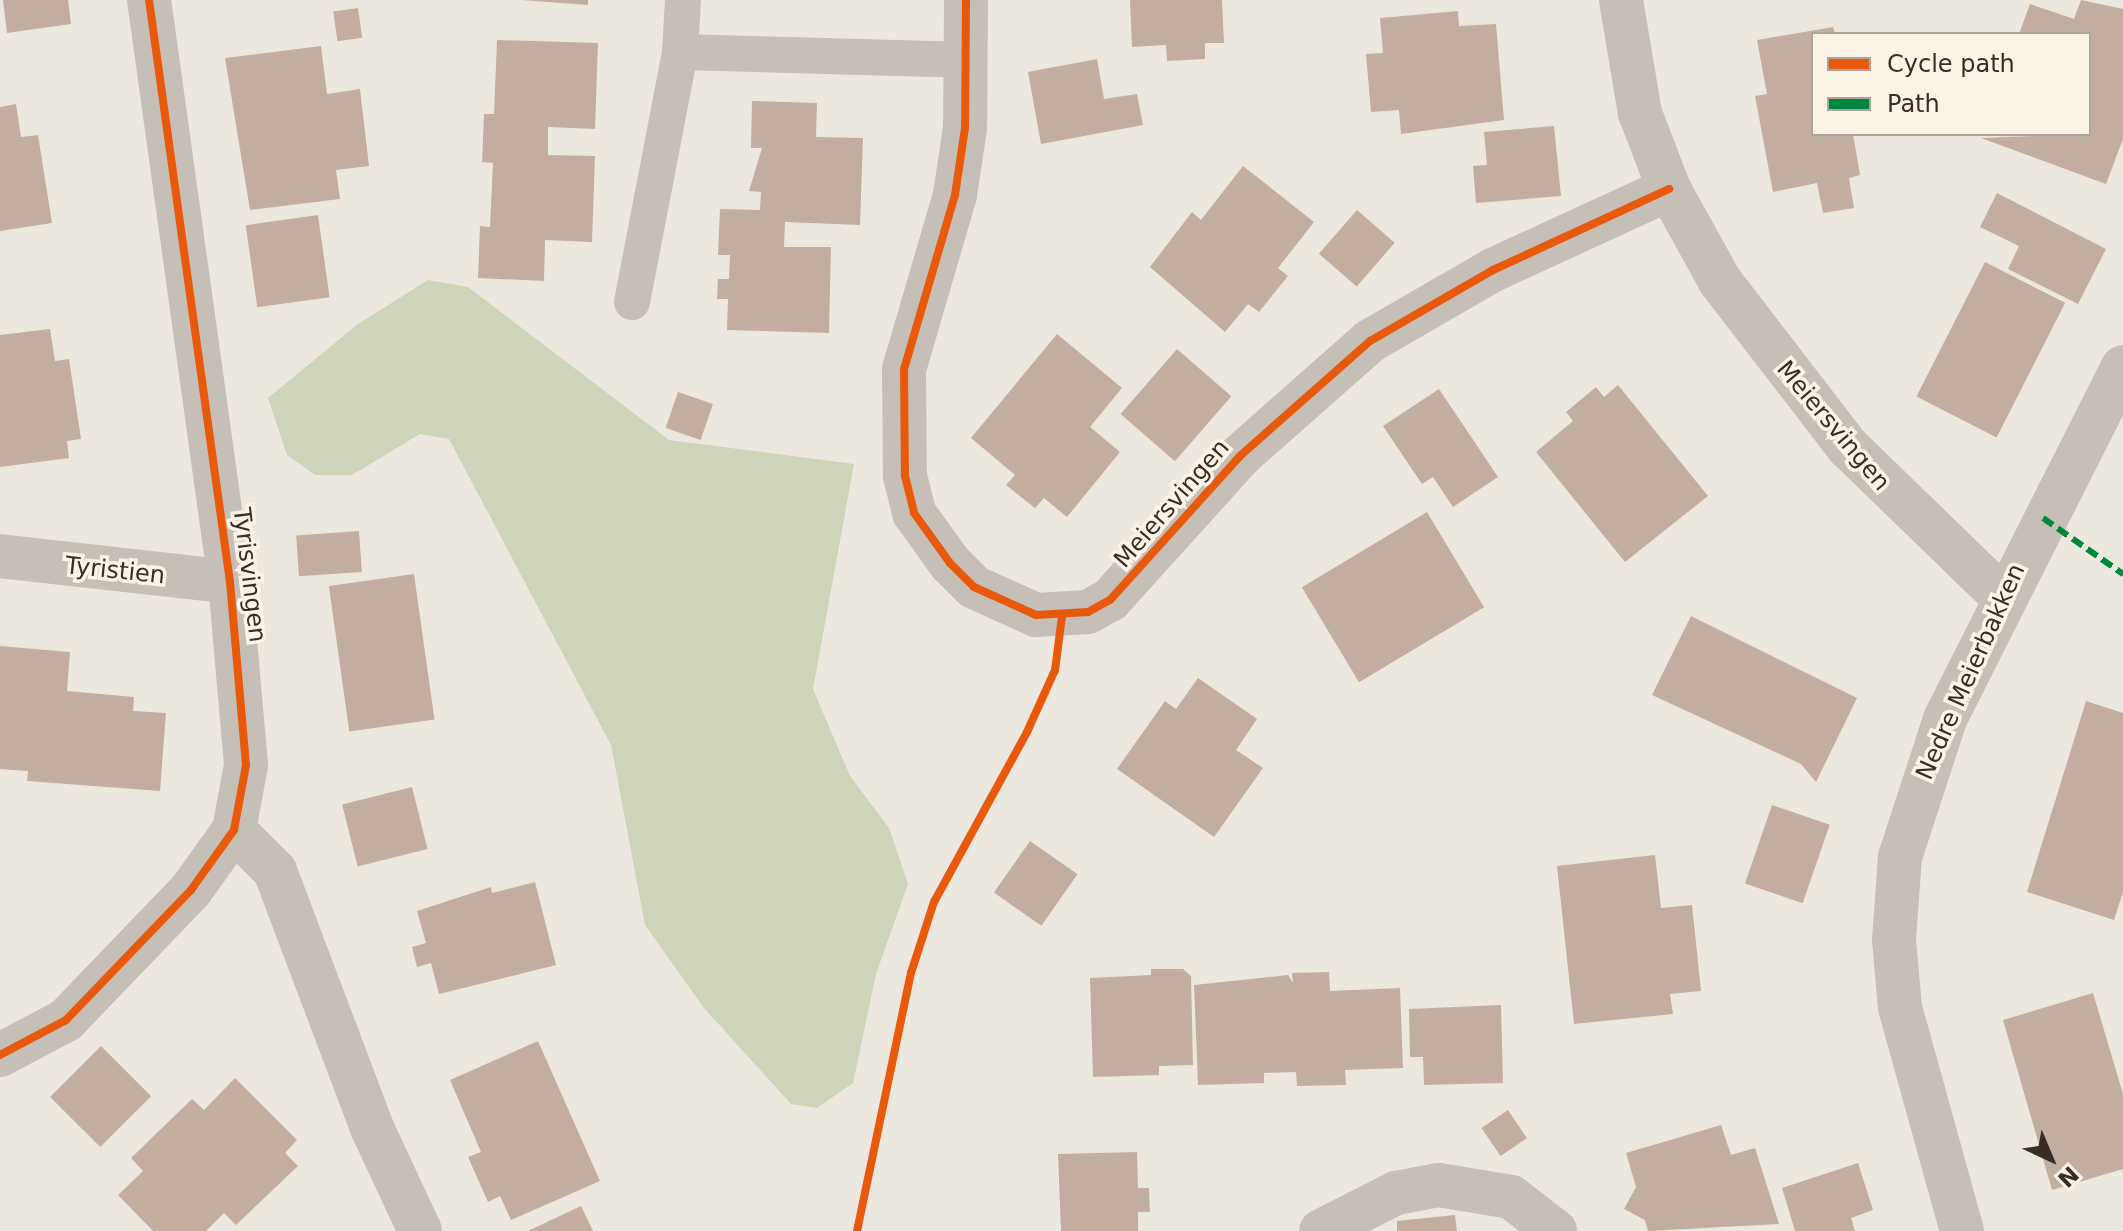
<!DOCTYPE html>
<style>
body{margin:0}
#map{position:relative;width:2123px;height:1231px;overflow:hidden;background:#ede8df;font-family:"DejaVu Sans",sans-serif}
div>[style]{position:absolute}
.green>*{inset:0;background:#cdd4b8}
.building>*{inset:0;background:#c3ad9f;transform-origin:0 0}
.lane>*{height:36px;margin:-18px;padding:0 18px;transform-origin:18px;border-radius:18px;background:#c6bfb8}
.street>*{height:44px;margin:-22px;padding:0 22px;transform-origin:22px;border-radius:22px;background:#c6bfb8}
.quiet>*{height:6px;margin-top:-3px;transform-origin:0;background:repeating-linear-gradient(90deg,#00873e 0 12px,transparent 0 18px)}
.cycleway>*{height:8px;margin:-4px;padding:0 4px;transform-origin:4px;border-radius:4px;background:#e8590c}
span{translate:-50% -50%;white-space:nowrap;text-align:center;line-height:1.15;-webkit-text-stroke:7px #fbf3e6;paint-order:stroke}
.street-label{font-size:24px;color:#372d26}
.legend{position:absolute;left:1811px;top:32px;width:280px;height:104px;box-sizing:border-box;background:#fbf3e6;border:2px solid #ada499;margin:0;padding:10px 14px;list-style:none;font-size:24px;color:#372d26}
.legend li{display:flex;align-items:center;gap:16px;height:40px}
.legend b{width:40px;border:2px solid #ada499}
.north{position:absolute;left:2011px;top:1119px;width:80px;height:80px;-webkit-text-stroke:6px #fbf3e6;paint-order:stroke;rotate:136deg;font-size:22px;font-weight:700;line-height:32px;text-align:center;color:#372d26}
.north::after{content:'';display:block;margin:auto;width:28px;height:36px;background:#372d26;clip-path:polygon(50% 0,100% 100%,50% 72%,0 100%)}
</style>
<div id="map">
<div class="green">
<i style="clip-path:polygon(428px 280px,468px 287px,669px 440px,854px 464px,813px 689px,850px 776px,889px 828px,908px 884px,876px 974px,853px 1083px,817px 1108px,791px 1104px,704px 1008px,645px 925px,611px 745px,449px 439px,420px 434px,352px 475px,315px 475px,287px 455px,268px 398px,358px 324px)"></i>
</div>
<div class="building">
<i style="clip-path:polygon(3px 0,68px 0,71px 24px,7px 33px)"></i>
<i style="clip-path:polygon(521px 0,588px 0,588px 5px)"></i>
<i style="clip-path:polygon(1130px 0,1222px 0,1224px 43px,1205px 43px,1205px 59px,1167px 61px,1166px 45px,1132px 47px)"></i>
<i style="clip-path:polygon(2081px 0,2123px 9px,2123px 139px,2106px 184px,1981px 138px,2089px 134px,2089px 34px,2019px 34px,2030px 4px,2074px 19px)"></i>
<i style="left:358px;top:8px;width:30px;height:25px;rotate:82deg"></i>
<i style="clip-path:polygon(1458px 11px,1459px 26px,1496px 24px,1504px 120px,1401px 134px,1399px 110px,1371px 112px,1366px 54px,1383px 53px,1380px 18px)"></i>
<i style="clip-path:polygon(1833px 27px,1835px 34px,1813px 34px,1813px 134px,1853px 134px,1860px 175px,1849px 178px,1854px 208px,1823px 213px,1817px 183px,1773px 192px,1755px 96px,1767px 94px,1757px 40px)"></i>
<i style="clip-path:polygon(497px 40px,598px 43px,595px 129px,548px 127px,548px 155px,595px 156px,592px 242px,545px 240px,544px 281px,478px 278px,480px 226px,490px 227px,493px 163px,482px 162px,484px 114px,494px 114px)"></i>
<i style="clip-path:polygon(321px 46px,327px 94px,360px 89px,369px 166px,336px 170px,340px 199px,250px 210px,225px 58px)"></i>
<i style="clip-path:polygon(1097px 59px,1104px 99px,1137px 94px,1143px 125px,1041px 144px,1028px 72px)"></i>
<i style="clip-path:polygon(752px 101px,817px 103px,816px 137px,863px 138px,860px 225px,785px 222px,784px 247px,831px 247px,829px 333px,727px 330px,728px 299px,717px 299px,718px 279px,729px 279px,730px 255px,718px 255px,720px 209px,760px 210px,761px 192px,749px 191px,762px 148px,751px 148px)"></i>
<i style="clip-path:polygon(16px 104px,21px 137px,38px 135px,52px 223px,0 231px,0 107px)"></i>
<i style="clip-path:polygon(1554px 126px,1561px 196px,1476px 203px,1473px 166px,1487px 165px,1484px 132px)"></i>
<i style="clip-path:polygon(1243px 166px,1314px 222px,1278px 268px,1288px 276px,1259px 312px,1248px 304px,1225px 332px,1150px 267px,1192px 212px,1201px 220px)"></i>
<i style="clip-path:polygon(1997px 193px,2106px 249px,2078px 304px,2008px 269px,2019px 246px,1980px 227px)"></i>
<i style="left:1357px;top:210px;width:50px;height:58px;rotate:41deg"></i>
<i style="left:318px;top:215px;width:83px;height:73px;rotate:82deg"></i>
<i style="left:1985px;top:262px;width:90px;height:151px;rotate:27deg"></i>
<i style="clip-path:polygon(50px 329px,55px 361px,69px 359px,81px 439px,67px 441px,69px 458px,0 467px,0 335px)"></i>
<i style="clip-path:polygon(1057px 334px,1122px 388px,1090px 427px,1120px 452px,1067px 517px,1044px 498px,1035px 508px,1006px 485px,1015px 475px,971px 438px)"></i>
<i style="left:1177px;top:349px;width:72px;height:86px;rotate:41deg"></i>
<i style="clip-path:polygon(1618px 385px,1708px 496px,1625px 562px,1536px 452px,1573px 421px,1566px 412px,1596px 387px,1604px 397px)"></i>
<i style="clip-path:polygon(1439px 389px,1498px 477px,1453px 507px,1433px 477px,1422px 484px,1383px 426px)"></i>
<i style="left:678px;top:392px;width:37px;height:38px;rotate:19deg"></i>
<i style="left:1427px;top:512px;width:111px;height:146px;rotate:59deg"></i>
<i style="left:359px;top:531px;width:41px;height:63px;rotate:86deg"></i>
<i style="left:414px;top:574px;width:147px;height:86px;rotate:82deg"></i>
<i style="clip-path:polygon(1691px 616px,1857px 698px,1816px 782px,1801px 764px,1652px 695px)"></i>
<i style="clip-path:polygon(0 646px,70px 652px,67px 691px,134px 697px,133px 711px,166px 713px,160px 791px,27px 781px,28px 771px,0 769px)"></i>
<i style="clip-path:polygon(1198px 678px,1257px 719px,1236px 750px,1263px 768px,1214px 837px,1117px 769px,1165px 701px,1176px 709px)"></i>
<i style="clip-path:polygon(2086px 701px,2123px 713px,2123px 892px,2114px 920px,2027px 892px)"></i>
<i style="left:412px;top:787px;width:64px;height:72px;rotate:76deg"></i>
<i style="left:1772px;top:805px;width:61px;height:83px;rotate:19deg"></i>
<i style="left:1030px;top:841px;width:58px;height:63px;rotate:35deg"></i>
<i style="clip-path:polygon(1655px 855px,1661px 908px,1692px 905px,1701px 991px,1670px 994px,1673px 1014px,1574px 1024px,1557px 866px)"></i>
<i style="clip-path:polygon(535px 882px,556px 965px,439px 994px,431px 963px,417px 967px,412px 947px,426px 943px,417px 911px,491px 887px,492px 893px)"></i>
<i style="clip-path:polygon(1151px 969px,1183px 969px,1191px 976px,1193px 1065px,1159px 1066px,1159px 1075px,1093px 1077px,1090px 978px,1151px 975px)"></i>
<i style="clip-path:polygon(1329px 972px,1330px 991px,1400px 988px,1403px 1068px,1345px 1070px,1346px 1085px,1297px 1086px,1296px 1072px,1264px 1073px,1264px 1083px,1198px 1085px,1194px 985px,1288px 975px,1293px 983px,1292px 973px)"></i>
<i style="clip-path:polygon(2093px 993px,2123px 1094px,2123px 1169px,2052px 1190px,2003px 1020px)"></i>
<i style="clip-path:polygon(1501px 1005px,1503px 1083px,1424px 1085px,1423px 1057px,1410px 1057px,1409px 1009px)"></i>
<i style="clip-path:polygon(538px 1041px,600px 1181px,511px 1220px,500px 1196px,488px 1202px,468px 1157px,481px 1152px,450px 1080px)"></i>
<i style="left:101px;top:1046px;width:71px;height:72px;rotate:45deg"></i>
<i style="clip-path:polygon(235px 1078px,297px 1140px,285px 1153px,298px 1166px,236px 1225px,224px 1213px,206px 1231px,153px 1231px,118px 1195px,143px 1171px,131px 1158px,192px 1099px,204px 1110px)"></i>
<i style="left:1508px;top:1110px;width:34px;height:32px;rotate:56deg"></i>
<i style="clip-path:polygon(1721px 1125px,1731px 1155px,1755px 1148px,1779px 1224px,1648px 1231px,1645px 1220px,1624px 1209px,1636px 1187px,1626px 1153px)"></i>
<i style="clip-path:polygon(1137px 1152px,1138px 1188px,1149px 1188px,1150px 1212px,1138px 1212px,1138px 1231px,1061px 1231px,1058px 1154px)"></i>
<i style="clip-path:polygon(1858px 1163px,1873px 1210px,1851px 1218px,1855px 1231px,1795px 1231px,1782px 1188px)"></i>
<i style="clip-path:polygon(581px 1206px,593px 1231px,528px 1231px)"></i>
<i style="clip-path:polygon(1455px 1215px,1457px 1231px,1397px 1231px,1397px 1221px)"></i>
</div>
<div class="lane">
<i style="left:680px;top:52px;width:289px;rotate:1.6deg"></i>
<i style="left:632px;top:302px;width:255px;rotate:-79.1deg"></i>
<i style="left:680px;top:52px;width:52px;rotate:-86.7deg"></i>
</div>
<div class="street">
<i style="left:966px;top:0;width:128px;rotate:90.4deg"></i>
<i style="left:965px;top:128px;width:68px;rotate:98.5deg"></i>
<i style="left:955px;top:195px;width:181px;rotate:106.3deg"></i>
<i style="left:904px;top:369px;width:107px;rotate:89.5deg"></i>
<i style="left:905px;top:476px;width:38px;rotate:76deg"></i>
<i style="left:914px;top:513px;width:62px;rotate:54.2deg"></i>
<i style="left:950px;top:563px;width:34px;rotate:45deg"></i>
<i style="left:974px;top:587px;width:68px;rotate:24.3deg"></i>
<i style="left:1036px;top:615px;width:52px;rotate:-3.3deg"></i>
<i style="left:1088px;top:612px;width:25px;rotate:-29deg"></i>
<i style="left:1110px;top:600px;width:194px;rotate:-47.9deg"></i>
<i style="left:1240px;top:456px;width:174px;rotate:-41.5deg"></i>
<i style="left:1370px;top:341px;width:142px;rotate:-30deg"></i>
<i style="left:1493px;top:270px;width:194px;rotate:-24.7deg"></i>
<i style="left:1621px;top:0;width:115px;rotate:80.5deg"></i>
<i style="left:1640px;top:113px;width:81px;rotate:69.1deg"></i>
<i style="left:1669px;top:189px;width:105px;rotate:61deg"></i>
<i style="left:1720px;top:281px;width:210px;rotate:52.4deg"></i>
<i style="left:1848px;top:447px;width:214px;rotate:44.1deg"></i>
<i style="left:0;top:556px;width:231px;rotate:6.4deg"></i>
<i style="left:234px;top:830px;width:58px;rotate:45deg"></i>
<i style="left:275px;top:871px;width:277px;rotate:69.3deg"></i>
<i style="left:373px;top:1130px;width:111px;rotate:65deg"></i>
<i style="left:0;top:1055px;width:75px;rotate:-27.9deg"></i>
<i style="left:66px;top:1020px;width:180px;rotate:-46.1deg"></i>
<i style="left:191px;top:890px;width:74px;rotate:-54.4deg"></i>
<i style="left:234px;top:830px;width:66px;rotate:-79.5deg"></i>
<i style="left:246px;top:765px;width:184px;rotate:-95deg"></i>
<i style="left:230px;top:582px;width:588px;rotate:-97.92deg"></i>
<i style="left:1321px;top:1231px;width:84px;rotate:-26.9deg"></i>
<i style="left:1396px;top:1193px;width:44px;rotate:-10.5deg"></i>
<i style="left:1439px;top:1185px;width:73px;rotate:9.5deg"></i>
<i style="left:1511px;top:1197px;width:56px;rotate:37.7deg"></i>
<i style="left:1962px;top:1231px;width:231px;rotate:-105.5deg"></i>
<i style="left:1900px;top:1008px;width:68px;rotate:-95deg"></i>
<i style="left:1894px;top:940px;width:83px;rotate:-85.9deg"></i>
<i style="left:1900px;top:857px;width:145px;rotate:-71.9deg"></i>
<i style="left:1945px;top:719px;width:394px;rotate:-63.2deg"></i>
</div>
<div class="quiet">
<i style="left:2043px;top:518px;width:98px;rotate:35deg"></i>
</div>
<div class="cycleway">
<i style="left:966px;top:0;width:128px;rotate:90.4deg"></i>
<i style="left:965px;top:128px;width:68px;rotate:98.5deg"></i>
<i style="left:955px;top:195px;width:181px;rotate:106.3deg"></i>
<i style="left:904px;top:369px;width:107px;rotate:89.5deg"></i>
<i style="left:905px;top:476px;width:38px;rotate:76deg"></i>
<i style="left:914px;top:513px;width:62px;rotate:54.2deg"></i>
<i style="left:950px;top:563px;width:34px;rotate:45deg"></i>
<i style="left:974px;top:587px;width:68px;rotate:24.3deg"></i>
<i style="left:1036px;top:615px;width:52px;rotate:-3.3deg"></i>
<i style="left:1088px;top:612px;width:25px;rotate:-29deg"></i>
<i style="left:1110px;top:600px;width:194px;rotate:-47.9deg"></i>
<i style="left:1240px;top:456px;width:174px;rotate:-41.5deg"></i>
<i style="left:1370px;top:341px;width:142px;rotate:-30deg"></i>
<i style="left:1493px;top:270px;width:194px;rotate:-24.7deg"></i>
<i style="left:0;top:1055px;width:75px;rotate:-27.9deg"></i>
<i style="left:66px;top:1020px;width:180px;rotate:-46.1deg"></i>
<i style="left:191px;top:890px;width:74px;rotate:-54.4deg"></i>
<i style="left:234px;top:830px;width:66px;rotate:-79.5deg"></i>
<i style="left:246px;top:765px;width:184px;rotate:-95deg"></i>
<i style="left:230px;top:582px;width:588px;rotate:-97.92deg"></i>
<i style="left:857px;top:1231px;width:264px;rotate:-78.2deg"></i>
<i style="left:911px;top:973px;width:75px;rotate:-72.1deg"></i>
<i style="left:934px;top:902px;width:194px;rotate:-61.3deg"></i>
<i style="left:1027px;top:732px;width:68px;rotate:-65.7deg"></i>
<i style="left:1055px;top:670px;width:54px;rotate:-82.6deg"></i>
</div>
<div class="street-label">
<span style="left:1833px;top:426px;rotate:50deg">Meiersvingen</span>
<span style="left:1172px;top:504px;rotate:-49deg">Meiersvingen</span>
<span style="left:115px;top:571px;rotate:6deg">Tyristien</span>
<span style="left:249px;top:575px;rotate:83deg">Tyrisvingen</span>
<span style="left:1971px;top:672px;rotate:-66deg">Nedre Meierbakken</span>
</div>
<ul class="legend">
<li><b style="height:10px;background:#e8590c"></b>Cycle path</li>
<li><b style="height:10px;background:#00873e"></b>Path</li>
</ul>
<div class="north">N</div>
</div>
